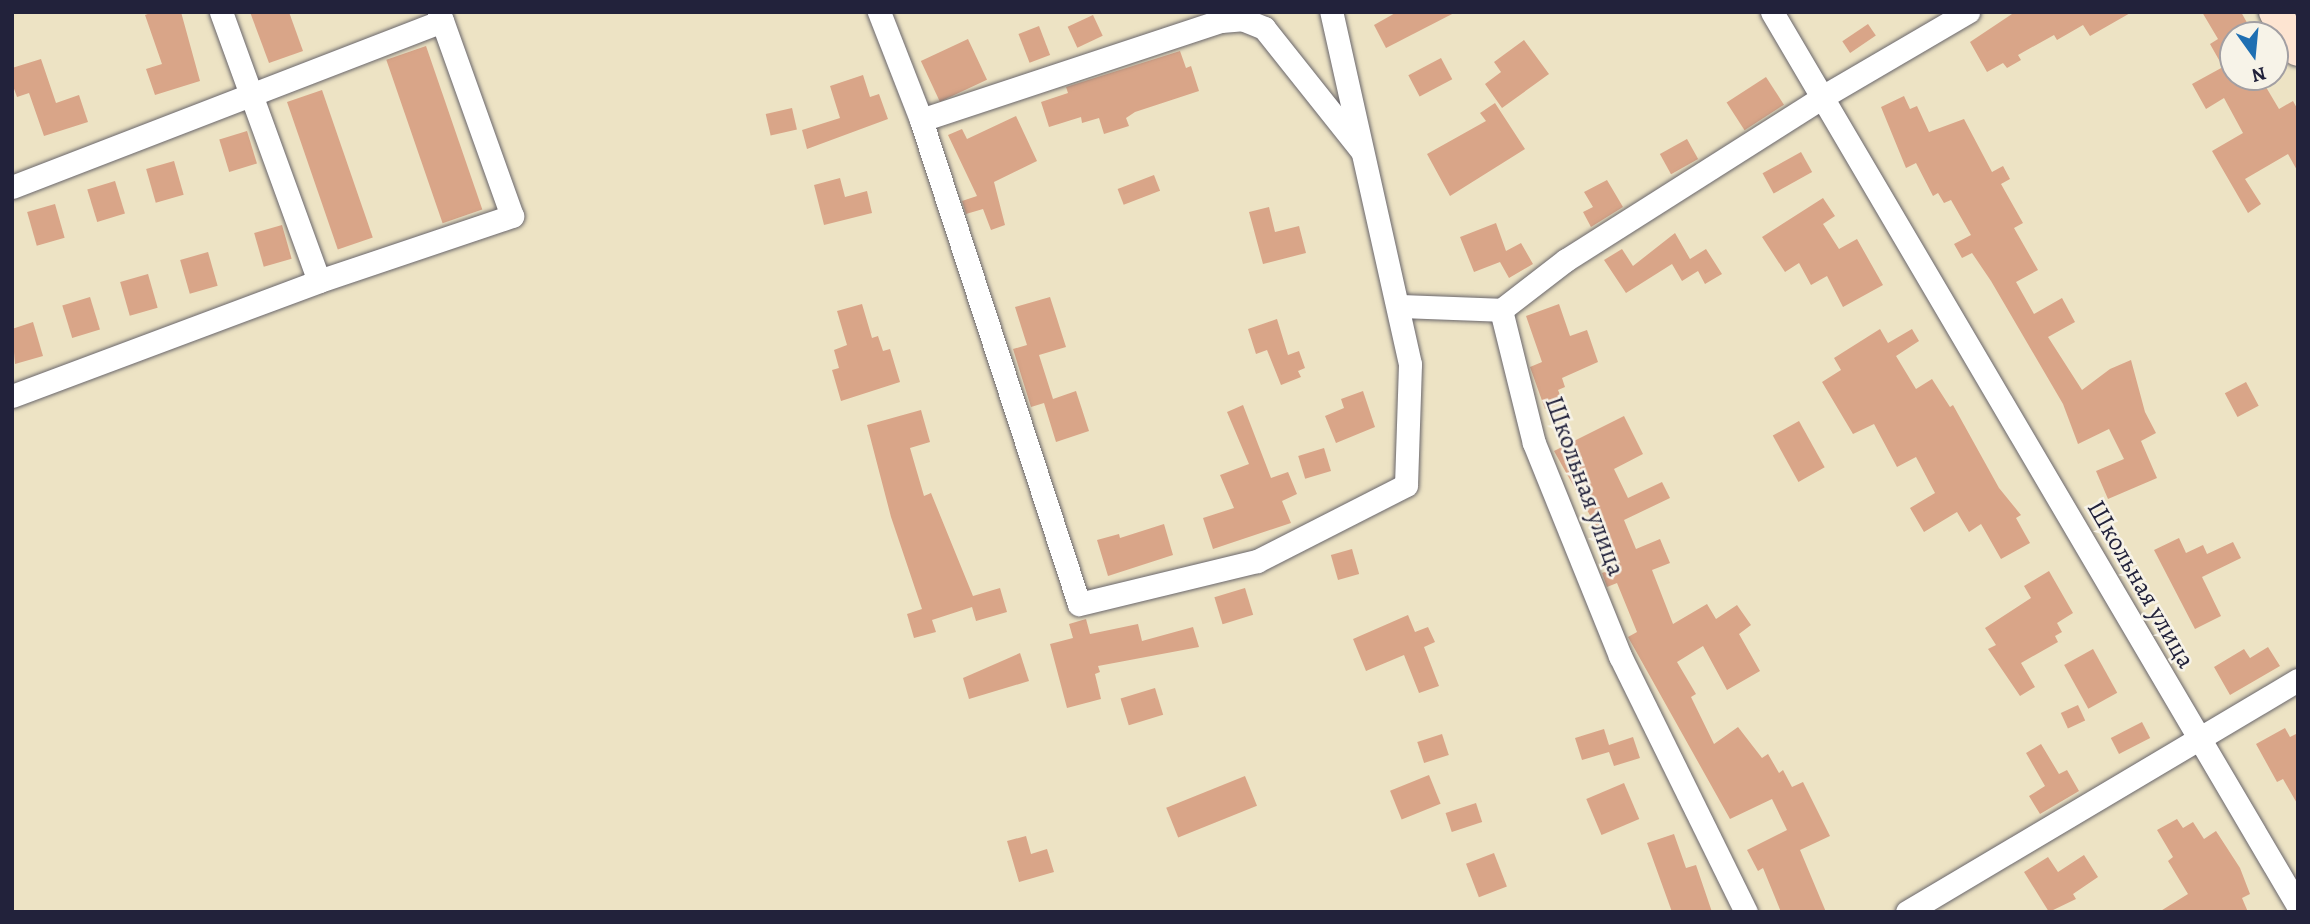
<!DOCTYPE html>
<meta charset="utf-8">
<style>
body{margin:0}
#map{position:relative;width:2310px;height:924px;overflow:hidden;background:#ede3c4;font-family:Alegreya,serif}
div>[style]{position:absolute}
.building>*{inset:0;background:#d9a588;transform-origin:0 0}
.roads{filter:drop-shadow(0 0 2px #69666b) drop-shadow(0 0 2px #69666b)}
.street>*{height:23px;margin:-11.5px;padding:0 11.5px;transform-origin:11.5px;border-radius:11.5px;background:#fff}
.secondary>*{height:32px;margin:-16px;padding:0 16px;transform-origin:16px;border-radius:16px;background:#fde4d1}
span{translate:-50% -50%;white-space:nowrap;text-align:center;line-height:1.15;-webkit-text-stroke:5px #f7f3e8;paint-order:stroke}
.street-label{font-size:26px;color:#22223b}
.frame{position:absolute;inset:0;border:14px solid #22223b;pointer-events:none}
.north{position:absolute;left:2219px;top:21px;width:70px;height:70px;box-sizing:border-box;background:#f7f3e8;border:2px solid #a29fa3;border-radius:50%;rotate:165deg;font-size:19px;font-weight:700;line-height:28px;text-align:center;color:#22223b}
.north::after{content:'';display:block;margin:auto;width:24px;height:32px;background:#1f6fb2;clip-path:polygon(50% 0,100% 100%,50% 72%,0 100%)}
</style>
<div id="map">
<div class="building">
<i style="clip-path:polygon(153px 12px,181px 12px,200px 81px,155px 95px,146px 69px,162px 64px,145px 15px)"></i>
<i style="clip-path:polygon(250px 12px,289px 12px,303px 51px,269px 63px)"></i>
<i style="clip-path:polygon(1397px 12px,1456px 12px,1386px 48px,1374px 25px)"></i>
<i style="clip-path:polygon(2015px 12px,2132px 12px,2090px 36px,2083px 25px,2057px 40px,2054px 35px,2018px 55px,2021px 60px,2007px 68px,2003px 63px,1987px 72px,1970px 42px)"></i>
<i style="clip-path:polygon(2202px 12px,2241px 12px,2254px 35px,2233px 35px,2233px 77px,2260px 77px,2279px 109px,2293px 101px,2298px 110px,2298px 172px,2288px 154px,2245px 179px,2261px 204px,2248px 213px,2212px 151px,2243px 133px,2224px 98px,2206px 109px,2192px 84px,2223px 67px,2210px 44px,2218px 39px)"></i>
<i style="left:1093px;top:15px;width:23px;height:28px;rotate:65deg"></i>
<i style="left:1868px;top:24px;width:14px;height:31px;rotate:56deg"></i>
<i style="left:1039px;top:26px;width:31px;height:22px;rotate:69deg"></i>
<i style="left:968px;top:39px;width:45px;height:52px;rotate:65deg"></i>
<i style="clip-path:polygon(1524px 40px,1549px 74px,1502px 108px,1485px 84px,1501px 72px,1494px 62px)"></i>
<i style="left:426px;top:46px;width:173px;height:42px;rotate:71deg"></i>
<i style="clip-path:polygon(1180px 51px,1186px 68px,1191px 66px,1199px 91px,1135px 112px,1126px 118px,1129px 126px,1104px 134px,1099px 118px,1082px 123px,1081px 117px,1049px 127px,1041px 102px,1068px 93px,1066px 87px)"></i>
<i style="left:1441px;top:58px;width:24px;height:37px;rotate:62deg"></i>
<i style="clip-path:polygon(41px 59px,56px 103px,79px 95px,88px 122px,44px 136px,29px 93px,17px 97px,12px 83px,12px 68px)"></i>
<i style="clip-path:polygon(863px 75px,870px 97px,879px 94px,888px 119px,807px 149px,802px 130px,840px 118px,830px 86px)"></i>
<i style="left:1766px;top:77px;width:33px;height:47px;rotate:57deg"></i>
<i style="left:322px;top:90px;width:156px;height:37px;rotate:71deg"></i>
<i style="clip-path:polygon(1904px 96px,1910px 109px,1917px 106px,1929px 132px,1964px 119px,1992px 172px,2003px 166px,2010px 179px,2001px 184px,2023px 223px,2014px 228px,2038px 270px,2016px 282px,2034px 314px,2062px 298px,2075px 322px,2048px 337px,2082px 390px,2110px 369px,2131px 360px,2145px 412px,2156px 433px,2141px 441px,2157px 478px,2108px 499px,2096px 471px,2124px 459px,2109px 429px,2078px 444px,2063px 404px,1991px 281px,1972px 253px,1962px 258px,1954px 244px,1971px 235px,1951px 200px,1944px 203px,1938px 193px,1933px 196px,1916px 163px,1906px 168px,1881px 107px)"></i>
<i style="clip-path:polygon(1495px 103px,1525px 149px,1450px 196px,1427px 154px,1486px 121px,1480px 113px)"></i>
<i style="left:792px;top:108px;width:22px;height:27px;rotate:77deg"></i>
<i style="clip-path:polygon(1016px 116px,1037px 161px,994px 182px,1005px 225px,991px 230px,983px 209px,966px 214px,962px 201px,977px 196px,948px 135px,962px 129px,967px 139px)"></i>
<i style="left:247px;top:131px;width:34px;height:29px;rotate:73deg"></i>
<i style="left:1687px;top:139px;width:23px;height:31px;rotate:61deg"></i>
<i style="left:1801px;top:152px;width:23px;height:44px;rotate:61deg"></i>
<i style="left:174px;top:161px;width:35px;height:29px;rotate:74deg"></i>
<i style="left:1154px;top:175px;width:17px;height:39px;rotate:69deg"></i>
<i style="clip-path:polygon(840px 178px,845px 197px,867px 191px,872px 213px,824px 225px,814px 185px)"></i>
<i style="clip-path:polygon(1607px 180px,1623px 207px,1591px 227px,1583px 212px,1593px 207px,1584px 192px)"></i>
<i style="left:115px;top:181px;width:34px;height:29px;rotate:73deg"></i>
<i style="clip-path:polygon(1823px 198px,1835px 216px,1823px 224px,1839px 249px,1857px 239px,1883px 285px,1843px 307px,1827px 276px,1811px 285px,1799px 263px,1785px 272px,1762px 237px)"></i>
<i style="left:55px;top:204px;width:35px;height:29px;rotate:74deg"></i>
<i style="clip-path:polygon(1269px 207px,1275px 232px,1299px 226px,1306px 253px,1263px 264px,1249px 212px)"></i>
<i style="clip-path:polygon(1496px 223px,1506px 251px,1521px 243px,1533px 264px,1509px 278px,1500px 262px,1474px 272px,1460px 237px)"></i>
<i style="left:282px;top:225px;width:35px;height:29px;rotate:74deg"></i>
<i style="clip-path:polygon(1675px 233px,1690px 259px,1706px 249px,1722px 274px,1705px 284px,1698px 271px,1682px 281px,1672px 264px,1626px 293px,1604px 260px,1622px 249px,1633px 266px)"></i>
<i style="left:208px;top:252px;width:35px;height:29px;rotate:74deg"></i>
<i style="left:148px;top:274px;width:35px;height:29px;rotate:74deg"></i>
<i style="left:90px;top:297px;width:34px;height:29px;rotate:73deg"></i>
<i style="clip-path:polygon(1050px 297px,1066px 347px,1039px 355px,1053px 399px,1076px 391px,1089px 431px,1056px 442px,1044px 403px,1031px 407px,1013px 349px,1027px 345px,1015px 307px)"></i>
<i style="clip-path:polygon(862px 304px,872px 338px,878px 336px,883px 351px,890px 349px,900px 382px,841px 401px,832px 370px,839px 368px,834px 350px,847px 345px,837px 311px)"></i>
<i style="clip-path:polygon(1559px 304px,1570px 336px,1587px 330px,1598px 362px,1562px 378px,1565px 387px,1558px 390px,1563px 402px,1545px 409px,1530px 367px,1542px 362px,1526px 316px)"></i>
<i style="clip-path:polygon(1277px 319px,1288px 355px,1299px 351px,1305px 368px,1298px 371px,1301px 377px,1281px 385px,1267px 350px,1256px 354px,1248px 329px)"></i>
<i style="clip-path:polygon(33px 322px,43px 356px,15px 364px,12px 329px)"></i>
<i style="clip-path:polygon(1880px 329px,1888px 343px,1912px 329px,1919px 341px,1896px 356px,1916px 389px,1932px 379px,1950px 407px,1953px 405px,1999px 488px,2021px 515px,2016px 518px,2030px 543px,2001px 559px,1981px 524px,1969px 532px,1957px 512px,1924px 532px,1910px 508px,1935px 493px,1916px 457px,1897px 467px,1874px 424px,1853px 434px,1822px 382px,1841px 370px,1834px 358px)"></i>
<i style="left:2246px;top:382px;width:27px;height:24px;rotate:62deg"></i>
<i style="clip-path:polygon(1363px 391px,1375px 427px,1336px 443px,1325px 416px,1344px 408px,1341px 399px)"></i>
<i style="clip-path:polygon(1243px 405px,1271px 478px,1288px 472px,1297px 494px,1282px 501px,1291px 523px,1213px 549px,1203px 518px,1234px 508px,1220px 475px,1249px 464px,1227px 412px)"></i>
<i style="clip-path:polygon(921px 410px,930px 442px,910px 448px,924px 496px,931px 493px,973px 596px,1000px 588px,1007px 612px,976px 621px,972px 607px,932px 620px,936px 632px,914px 638px,907px 614px,922px 609px,891px 517px,867px 425px)"></i>
<i style="clip-path:polygon(1624px 416px,1643px 454px,1614px 469px,1628px 498px,1662px 482px,1670px 498px,1624px 520px,1636px 549px,1660px 539px,1670px 563px,1652px 570px,1673px 624px,1707px 604px,1716px 619px,1737px 605px,1751px 625px,1739px 634px,1760px 671px,1727px 690px,1703px 646px,1677px 662px,1696px 694px,1691px 697px,1714px 744px,1738px 727px,1762px 758px,1768px 754px,1779px 773px,1783px 770px,1792px 787px,1803px 782px,1830px 836px,1800px 850px,1826px 912px,1781px 912px,1763px 868px,1758px 871px,1747px 850px,1787px 830px,1772px 799px,1730px 819px,1628px 637px,1637px 632px,1617px 583px,1607px 587px,1602px 573px,1612px 569px,1606px 553px,1610px 551px,1554px 451px)"></i>
<i style="left:1799px;top:421px;width:53px;height:30px;rotate:61deg"></i>
<i style="left:1324px;top:448px;width:24px;height:27px;rotate:73deg"></i>
<i style="clip-path:polygon(1164px 524px,1173px 555px,1108px 576px,1097px 540px,1119px 534px,1120px 538px)"></i>
<i style="clip-path:polygon(2179px 538px,2186px 553px,2203px 545px,2207px 554px,2233px 542px,2241px 558px,2202px 577px,2221px 616px,2195px 629px,2154px 550px)"></i>
<i style="left:1352px;top:549px;width:26px;height:22px;rotate:74deg"></i>
<i style="clip-path:polygon(2049px 571px,2073px 613px,2057px 623px,2062px 632px,2055px 636px,2058px 642px,2021px 663px,2035px 687px,2020px 696px,1988px 649px,1996px 645px,1985px 628px,2031px 598px,2024px 586px)"></i>
<i style="left:1245px;top:588px;width:28px;height:32px;rotate:73deg"></i>
<i style="clip-path:polygon(1408px 615px,1415px 632px,1428px 627px,1435px 642px,1424px 647px,1439px 686px,1419px 693px,1404px 655px,1366px 671px,1353px 639px)"></i>
<i style="clip-path:polygon(1086px 619px,1090px 634px,1138px 624px,1142px 641px,1193px 627px,1199px 647px,1098px 666px,1100px 672px,1095px 674px,1101px 699px,1067px 708px,1050px 644px,1073px 638px,1069px 624px)"></i>
<i style="clip-path:polygon(2268px 647px,2280px 666px,2230px 695px,2214px 667px,2244px 649px,2250px 658px)"></i>
<i style="left:2093px;top:649px;width:50px;height:33px;rotate:61deg"></i>
<i style="clip-path:polygon(1020px 653px,1029px 681px,969px 699px,963px 678px)"></i>
<i style="left:1155px;top:688px;width:28px;height:36px;rotate:73deg"></i>
<i style="left:2078px;top:705px;width:17px;height:19px;rotate:65deg"></i>
<i style="left:2142px;top:722px;width:18px;height:35px;rotate:63deg"></i>
<i style="clip-path:polygon(2285px 728px,2290px 737px,2298px 733px,2298px 805px,2283px 779px,2277px 782px,2256px 744px)"></i>
<i style="clip-path:polygon(1604px 729px,1609px 745px,1633px 737px,1640px 758px,1614px 766px,1609px 752px,1582px 760px,1575px 738px)"></i>
<i style="left:1442px;top:734px;width:22px;height:26px;rotate:72deg"></i>
<i style="clip-path:polygon(2041px 744px,2059px 774px,2067px 770px,2079px 791px,2040px 814px,2029px 796px,2045px 786px,2026px 753px)"></i>
<i style="left:1429px;top:775px;width:31px;height:42px;rotate:68deg"></i>
<i style="left:1245px;top:776px;width:32px;height:85px;rotate:68deg"></i>
<i style="left:1624px;top:783px;width:39px;height:41px;rotate:67deg"></i>
<i style="left:1476px;top:803px;width:20px;height:32px;rotate:72deg"></i>
<i style="clip-path:polygon(2177px 819px,2183px 828px,2193px 822px,2204px 839px,2216px 831px,2240px 868px,2250px 894px,2242px 898px,2248px 912px,2159px 912px,2188px 894px,2168px 861px,2173px 857px,2157px 830px)"></i>
<i style="clip-path:polygon(1674px 834px,1686px 868px,1696px 865px,1712px 912px,1672px 912px,1647px 843px)"></i>
<i style="clip-path:polygon(1026px 836px,1031px 854px,1047px 849px,1054px 872px,1019px 882px,1007px 841px)"></i>
<i style="left:1494px;top:853px;width:36px;height:30px;rotate:69deg"></i>
<i style="clip-path:polygon(2084px 855px,2098px 877px,2073px 894px,2076px 899px,2049px 912px,2024px 872px,2048px 857px,2058px 872px)"></i>
</div>
<div class="roads">
<div class="street">
<i style="left:221px;top:12px;width:286px;rotate:70deg"></i>
<i style="left:879px;top:12px;width:116px;rotate:68.7deg"></i>
<i style="left:921px;top:120px;width:509px;rotate:71.92deg"></i>
<i style="left:1079px;top:604px;width:183px;rotate:-13.6deg"></i>
<i style="left:1257px;top:561px;width:167px;rotate:-27deg"></i>
<i style="left:1406px;top:485px;width:121px;rotate:-88.1deg"></i>
<i style="left:1410px;top:364px;width:361px;rotate:-102.6deg"></i>
<i style="left:1772px;top:12px;width:1037px;rotate:59.53deg"></i>
<i style="left:921px;top:120px;width:316px;rotate:-18.3deg"></i>
<i style="left:1221px;top:21px;width:21px;rotate:-5deg"></i>
<i style="left:1242px;top:19px;width:24px;rotate:22deg"></i>
<i style="left:1264px;top:28px;width:156px;rotate:51.5deg"></i>
<i style="left:12px;top:187px;width:461px;rotate:-21.1deg"></i>
<i style="left:1399px;top:306px;width:102px;rotate:2.2deg"></i>
<i style="left:1501px;top:310px;width:137px;rotate:76.1deg"></i>
<i style="left:1534px;top:443px;width:230px;rotate:68deg"></i>
<i style="left:1620px;top:656px;width:285px;rotate:63.8deg"></i>
<i style="left:1501px;top:310px;width:82px;rotate:-37.6deg"></i>
<i style="left:1566px;top:260px;width:306px;rotate:-32.4deg"></i>
<i style="left:1824px;top:96px;width:167px;rotate:-30.3deg"></i>
<i style="left:12px;top:396px;width:328px;rotate:-20.5deg"></i>
<i style="left:319px;top:281px;width:204px;rotate:-18.6deg"></i>
<i style="left:512px;top:216px;width:217px;rotate:-109.7deg"></i>
<i style="left:1907px;top:912px;width:455px;rotate:-30.7deg"></i>
</div>
<div class="secondary">
<i style="left:2275px;top:12px;width:44px;rotate:58.8deg"></i>
</div>
</div>
<div class="street-label">
<span style="left:1585px;top:486px;rotate:70deg">Школьная улица</span>
<span style="left:2141px;top:584px;rotate:60deg">Школьная улица</span>
</div>
<div class="frame"></div>
<div class="north">N</div>
</div>
